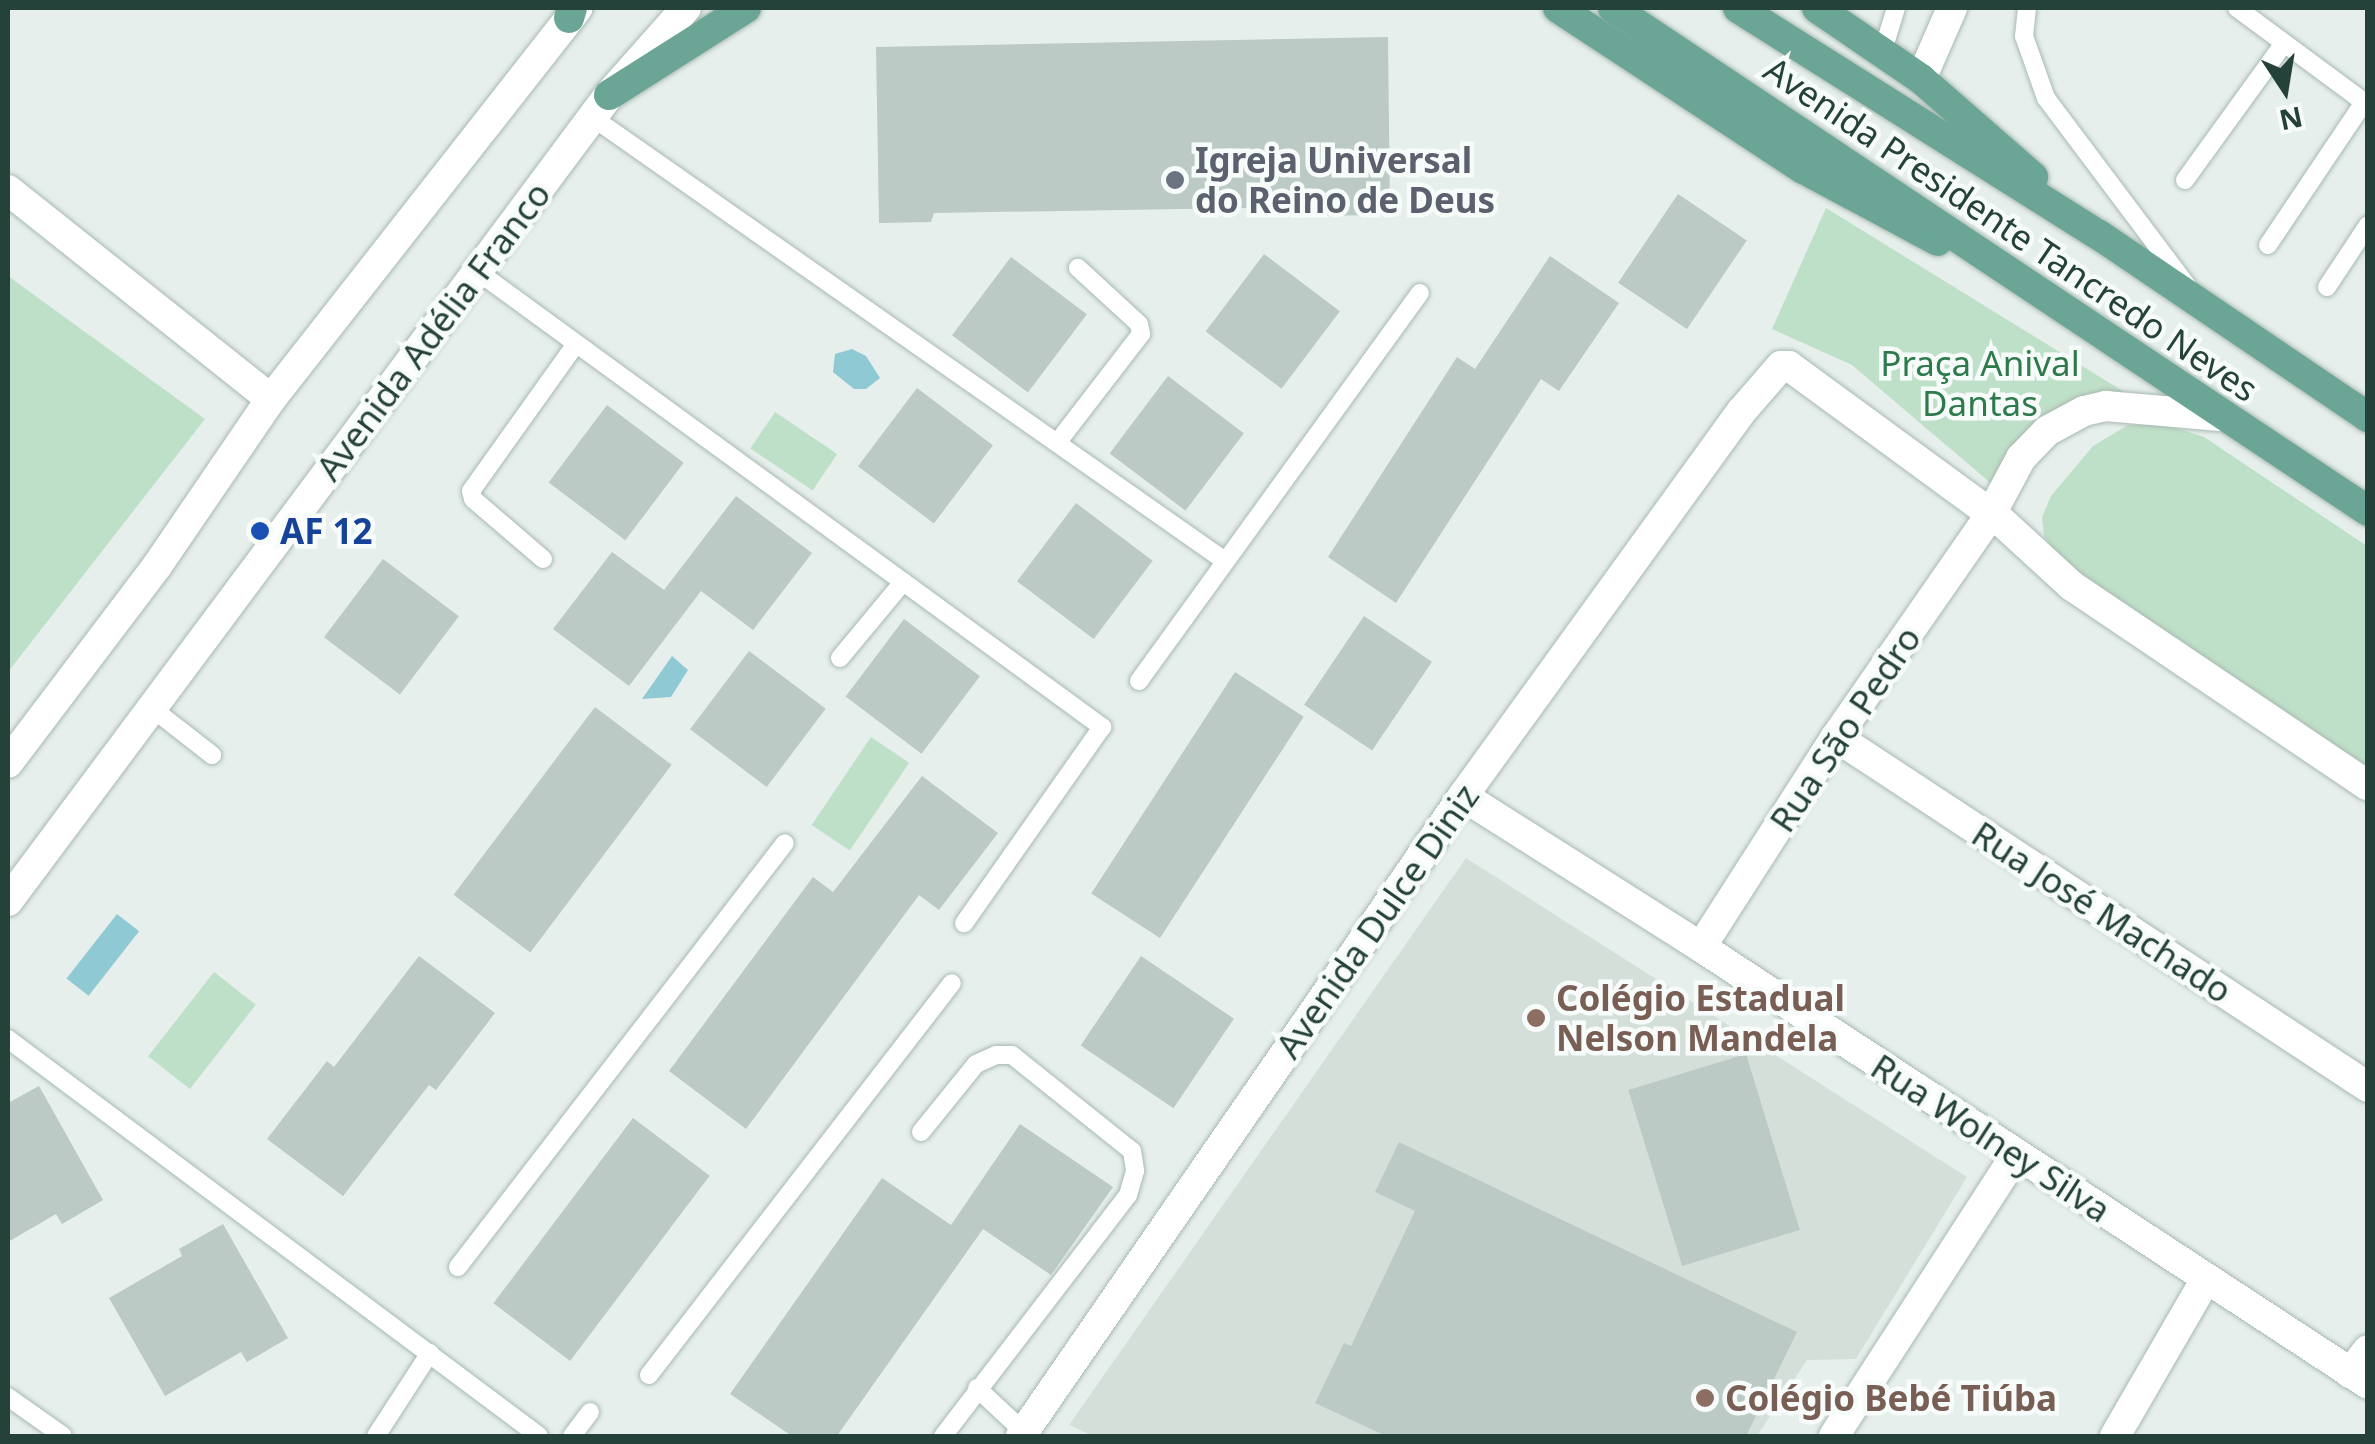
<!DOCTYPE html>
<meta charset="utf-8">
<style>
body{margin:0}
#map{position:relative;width:2375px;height:1444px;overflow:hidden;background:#e6efeb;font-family:"Noto Sans",sans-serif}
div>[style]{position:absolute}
.built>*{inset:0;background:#d4dfda}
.green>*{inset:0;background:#bfe0c8;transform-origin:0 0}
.water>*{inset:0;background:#8ec9d4;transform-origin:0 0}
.building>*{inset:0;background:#bbcac4;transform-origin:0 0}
.roads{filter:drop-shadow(0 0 2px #a8b8b2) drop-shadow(0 0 2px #a8b8b2)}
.lane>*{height:18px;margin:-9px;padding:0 9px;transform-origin:9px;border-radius:9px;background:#fff}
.street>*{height:30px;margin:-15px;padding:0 15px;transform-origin:15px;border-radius:15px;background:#fff}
.secondary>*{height:30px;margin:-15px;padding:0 15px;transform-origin:15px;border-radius:15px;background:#fff}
.primary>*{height:30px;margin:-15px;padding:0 15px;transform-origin:15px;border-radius:15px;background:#6aa596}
.dots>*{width:28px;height:28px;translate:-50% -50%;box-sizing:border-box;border:5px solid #f7fbf9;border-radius:50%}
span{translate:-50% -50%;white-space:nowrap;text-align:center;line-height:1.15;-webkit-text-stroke:9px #f7fbf9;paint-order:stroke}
.worship-label{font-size:35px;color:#5b616d;font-weight:700}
.left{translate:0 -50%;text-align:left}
.street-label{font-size:35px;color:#24423a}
.park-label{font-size:35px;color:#2d7a4b}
.transit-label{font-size:35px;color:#164399;font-weight:700}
.education-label{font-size:35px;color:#785e54;font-weight:700}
.frame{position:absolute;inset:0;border:10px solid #24423a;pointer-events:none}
.north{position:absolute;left:2235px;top:40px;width:100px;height:100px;-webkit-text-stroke:8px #f7fbf9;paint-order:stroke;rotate:168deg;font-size:28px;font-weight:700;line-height:40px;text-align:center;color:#24423a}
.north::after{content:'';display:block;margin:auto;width:35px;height:45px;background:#24423a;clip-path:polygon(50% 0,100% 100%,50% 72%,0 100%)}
</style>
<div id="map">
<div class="built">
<i style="clip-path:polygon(1466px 858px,1967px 1177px,1856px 1359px,1807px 1360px,1757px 1436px,1093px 1436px,1069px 1425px)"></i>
</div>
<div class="green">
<i style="clip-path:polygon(1826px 208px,2139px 401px,2081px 405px,1994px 486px,1852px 365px,1772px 329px)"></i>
<i style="clip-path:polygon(8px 276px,205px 419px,8px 672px)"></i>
<i style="left:775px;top:412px;width:75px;height:44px;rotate:34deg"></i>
<i style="clip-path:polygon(2128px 425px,2166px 425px,2204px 437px,2367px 546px,2367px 770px,2083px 577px,2054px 551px,2044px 536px,2042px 517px,2051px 496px,2093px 446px)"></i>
<i style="left:871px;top:737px;width:46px;height:106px;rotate:34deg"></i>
<i style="left:214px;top:972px;width:53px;height:107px;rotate:38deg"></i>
</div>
<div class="water">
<i style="clip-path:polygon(852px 349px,866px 356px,880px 378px,866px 389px,854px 389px,833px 372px,835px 354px)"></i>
<i style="clip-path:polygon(672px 656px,688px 670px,671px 697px,642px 699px)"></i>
<i style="left:117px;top:914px;width:28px;height:82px;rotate:38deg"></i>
</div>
<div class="building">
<i style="clip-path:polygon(1388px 37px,1390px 215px,1292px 216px,1300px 207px,934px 213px,931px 222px,879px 223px,876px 47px)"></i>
<i style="left:1678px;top:194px;width:83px;height:107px;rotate:34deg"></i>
<i style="left:1264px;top:254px;width:95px;height:97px;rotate:37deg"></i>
<i style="clip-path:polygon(1550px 256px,1619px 303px,1559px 391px,1541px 379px,1396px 603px,1328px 557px,1457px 357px,1475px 369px)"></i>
<i style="left:1011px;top:257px;width:95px;height:98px;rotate:37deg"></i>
<i style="left:1168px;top:376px;width:95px;height:97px;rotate:37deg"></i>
<i style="left:917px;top:388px;width:95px;height:98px;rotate:37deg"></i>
<i style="left:607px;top:405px;width:96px;height:97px;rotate:37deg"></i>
<i style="clip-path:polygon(736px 496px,812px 553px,753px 630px,701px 591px,629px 686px,553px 629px,612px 552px,664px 590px)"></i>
<i style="left:1076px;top:503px;width:96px;height:98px;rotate:37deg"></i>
<i style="left:383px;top:559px;width:95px;height:98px;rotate:37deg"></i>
<i style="left:1364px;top:616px;width:82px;height:107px;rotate:34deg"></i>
<i style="left:904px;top:619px;width:95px;height:97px;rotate:37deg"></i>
<i style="left:749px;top:651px;width:96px;height:98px;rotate:37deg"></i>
<i style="left:1235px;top:672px;width:82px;height:264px;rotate:33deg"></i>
<i style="left:595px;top:707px;width:96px;height:235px;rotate:37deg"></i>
<i style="clip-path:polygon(922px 776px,998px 833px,939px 910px,919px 895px,746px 1129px,669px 1071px,813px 877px,833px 892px)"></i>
<i style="clip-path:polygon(419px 956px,495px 1013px,436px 1090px,429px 1085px,343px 1196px,267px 1139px,327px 1061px,334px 1067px)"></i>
<i style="left:1141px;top:956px;width:112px;height:108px;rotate:34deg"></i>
<i style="left:1746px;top:1054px;width:184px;height:123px;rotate:73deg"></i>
<i style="clip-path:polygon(39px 1086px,103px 1200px,62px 1224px,56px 1214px,8px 1242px,8px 1103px)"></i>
<i style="left:633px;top:1118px;width:96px;height:232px;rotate:37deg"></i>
<i style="clip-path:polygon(1020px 1124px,1113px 1187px,1051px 1275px,983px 1229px,837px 1436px,792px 1436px,730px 1394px,882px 1178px,951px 1225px)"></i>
<i style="clip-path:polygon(1399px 1142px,1797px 1332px,1746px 1436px,1386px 1436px,1315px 1403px,1344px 1343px,1351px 1346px,1415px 1211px,1375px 1192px)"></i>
<i style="clip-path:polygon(223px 1224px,288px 1338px,247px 1362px,241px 1352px,165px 1396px,109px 1298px,182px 1256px,179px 1249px)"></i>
</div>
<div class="roads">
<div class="lane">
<i style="left:2027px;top:8px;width:28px;rotate:96deg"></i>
<i style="left:2024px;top:36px;width:66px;rotate:70.5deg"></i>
<i style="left:2046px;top:98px;width:235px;rotate:53.1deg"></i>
<i style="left:2237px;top:8px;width:163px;rotate:36.5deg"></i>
<i style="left:1883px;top:50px;width:44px;rotate:-72.8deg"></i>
<i style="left:592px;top:117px;width:773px;rotate:35.05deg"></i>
<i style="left:2185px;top:180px;width:169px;rotate:-54.1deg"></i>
<i style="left:2268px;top:245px;width:172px;rotate:-56.1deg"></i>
<i style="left:477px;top:271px;width:774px;rotate:36.11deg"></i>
<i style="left:1102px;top:727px;width:240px;rotate:125.1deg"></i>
<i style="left:2327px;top:287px;width:74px;rotate:-56.5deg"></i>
<i style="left:1057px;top:443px;width:138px;rotate:-52.4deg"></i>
<i style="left:1141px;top:334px;width:10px;rotate:-101deg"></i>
<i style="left:1139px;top:324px;width:83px;rotate:-137.4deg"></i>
<i style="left:543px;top:559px;width:92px;rotate:-139.4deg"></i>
<i style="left:473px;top:499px;width:8px;rotate:-104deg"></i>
<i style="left:471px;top:491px;width:181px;rotate:-54.5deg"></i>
<i style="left:840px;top:658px;width:99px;rotate:-50.3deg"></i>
<i style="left:1139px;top:681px;width:479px;rotate:-54.1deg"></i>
<i style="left:153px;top:709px;width:75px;rotate:37.9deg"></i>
<i style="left:8px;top:1039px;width:663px;rotate:36.78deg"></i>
<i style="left:921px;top:1132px;width:87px;rotate:-51deg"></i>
<i style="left:976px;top:1064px;width:22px;rotate:-24deg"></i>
<i style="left:996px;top:1055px;width:16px"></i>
<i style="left:1012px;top:1055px;width:154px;rotate:38.7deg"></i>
<i style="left:1132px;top:1151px;width:20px;rotate:81deg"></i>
<i style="left:1135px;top:1171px;width:25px;rotate:106deg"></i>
<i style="left:1128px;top:1195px;width:304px;rotate:127.5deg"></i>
<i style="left:458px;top:1267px;width:535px;rotate:-52.36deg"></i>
<i style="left:649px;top:1375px;width:495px;rotate:-52.3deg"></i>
<i style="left:977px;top:1388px;width:64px;rotate:43.1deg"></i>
<i style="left:8px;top:1397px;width:67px;rotate:35.3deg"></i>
<i style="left:376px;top:1436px;width:99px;rotate:-57deg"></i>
<i style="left:572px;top:1436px;width:30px;rotate:-53deg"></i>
</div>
<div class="street">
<i style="left:8px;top:190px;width:336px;rotate:38.5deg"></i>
<i style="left:1836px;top:737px;width:637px;rotate:33.34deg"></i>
<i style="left:1701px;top:947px;width:250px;rotate:-57.3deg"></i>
<i style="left:1836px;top:737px;width:272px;rotate:-55.2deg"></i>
<i style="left:1991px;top:514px;width:64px;rotate:-61.8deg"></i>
<i style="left:2021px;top:458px;width:37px;rotate:-46deg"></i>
<i style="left:2047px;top:431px;width:42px;rotate:-28.4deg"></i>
<i style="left:2084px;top:411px;width:23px;rotate:-13deg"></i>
<i style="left:2106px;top:406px;width:114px;rotate:5deg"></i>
<i style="left:2350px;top:1373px;width:29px;rotate:-52deg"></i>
<i style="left:1834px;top:1436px;width:335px;rotate:-57.1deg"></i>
<i style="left:2115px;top:1436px;width:181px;rotate:-59.9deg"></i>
</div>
<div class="secondary">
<i style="left:1921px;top:79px;width:77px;rotate:-66.4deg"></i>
<i style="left:8px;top:763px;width:247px;rotate:-52.9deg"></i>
<i style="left:157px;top:566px;width:202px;rotate:-55.7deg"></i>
<i style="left:271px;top:399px;width:497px;rotate:-51.9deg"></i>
<i style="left:1463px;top:796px;width:282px;rotate:32.4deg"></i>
<i style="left:1701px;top:947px;width:797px;rotate:33.23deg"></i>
<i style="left:8px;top:901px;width:1005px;rotate:-53.29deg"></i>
<i style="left:609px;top:95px;width:116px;rotate:-48.5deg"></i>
<i style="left:1021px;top:1436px;width:778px;rotate:-55.37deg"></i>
<i style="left:1463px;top:796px;width:474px;rotate:-54.1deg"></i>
<i style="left:1741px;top:412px;width:61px;rotate:-49deg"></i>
<i style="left:1781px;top:366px;width:8px"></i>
<i style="left:1789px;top:366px;width:263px;rotate:36.2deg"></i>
<i style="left:2001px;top:521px;width:96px;rotate:42.5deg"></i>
<i style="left:2072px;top:586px;width:357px;rotate:34deg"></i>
</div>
<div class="primary">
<i style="left:1558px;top:8px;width:292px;rotate:33.3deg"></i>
<i style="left:1802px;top:168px;width:154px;rotate:28.2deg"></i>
<i style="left:1613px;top:8px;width:907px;rotate:33.67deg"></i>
<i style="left:1738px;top:8px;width:426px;rotate:32.2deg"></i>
<i style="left:2099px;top:235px;width:325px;rotate:34.1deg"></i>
<i style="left:1817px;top:8px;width:126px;rotate:34.3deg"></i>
<i style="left:1921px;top:79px;width:149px;rotate:41.2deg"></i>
<i style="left:569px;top:18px;width:10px;rotate:-73deg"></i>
<i style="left:609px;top:95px;width:162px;rotate:-32.4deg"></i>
</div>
</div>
<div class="dots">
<i style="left:1175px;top:180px;background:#6b7280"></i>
<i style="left:260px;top:531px;background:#1a4fb4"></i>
<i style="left:1536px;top:1018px;background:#8d6e63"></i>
<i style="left:1705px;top:1398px;background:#8d6e63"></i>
</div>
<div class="worship-label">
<span class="left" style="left:1195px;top:180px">Igreja Universal<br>do Reino de Deus</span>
</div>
<div class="street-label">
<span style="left:2011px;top:229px;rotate:34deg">Avenida Presidente Tancredo Neves</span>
<span style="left:433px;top:331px;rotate:-53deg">Avenida Adélia Franco</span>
<span style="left:1845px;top:729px;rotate:-56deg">Rua São Pedro</span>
<span style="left:2102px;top:912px;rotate:33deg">Rua José Machado</span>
<span style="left:1377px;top:921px;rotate:-55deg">Avenida Dulce Diniz</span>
<span style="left:1991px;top:1138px;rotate:33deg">Rua Wolney Silva</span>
</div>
<div class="park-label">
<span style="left:1980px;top:383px">Praça Anival<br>Dantas</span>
</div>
<div class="transit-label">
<span class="left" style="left:280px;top:531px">AF 12</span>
</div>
<div class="education-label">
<span class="left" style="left:1556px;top:1018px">Colégio Estadual<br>Nelson Mandela</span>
<span class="left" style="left:1725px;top:1398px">Colégio Bebé Tiúba</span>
</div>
<div class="frame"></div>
<div class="north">N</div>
</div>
